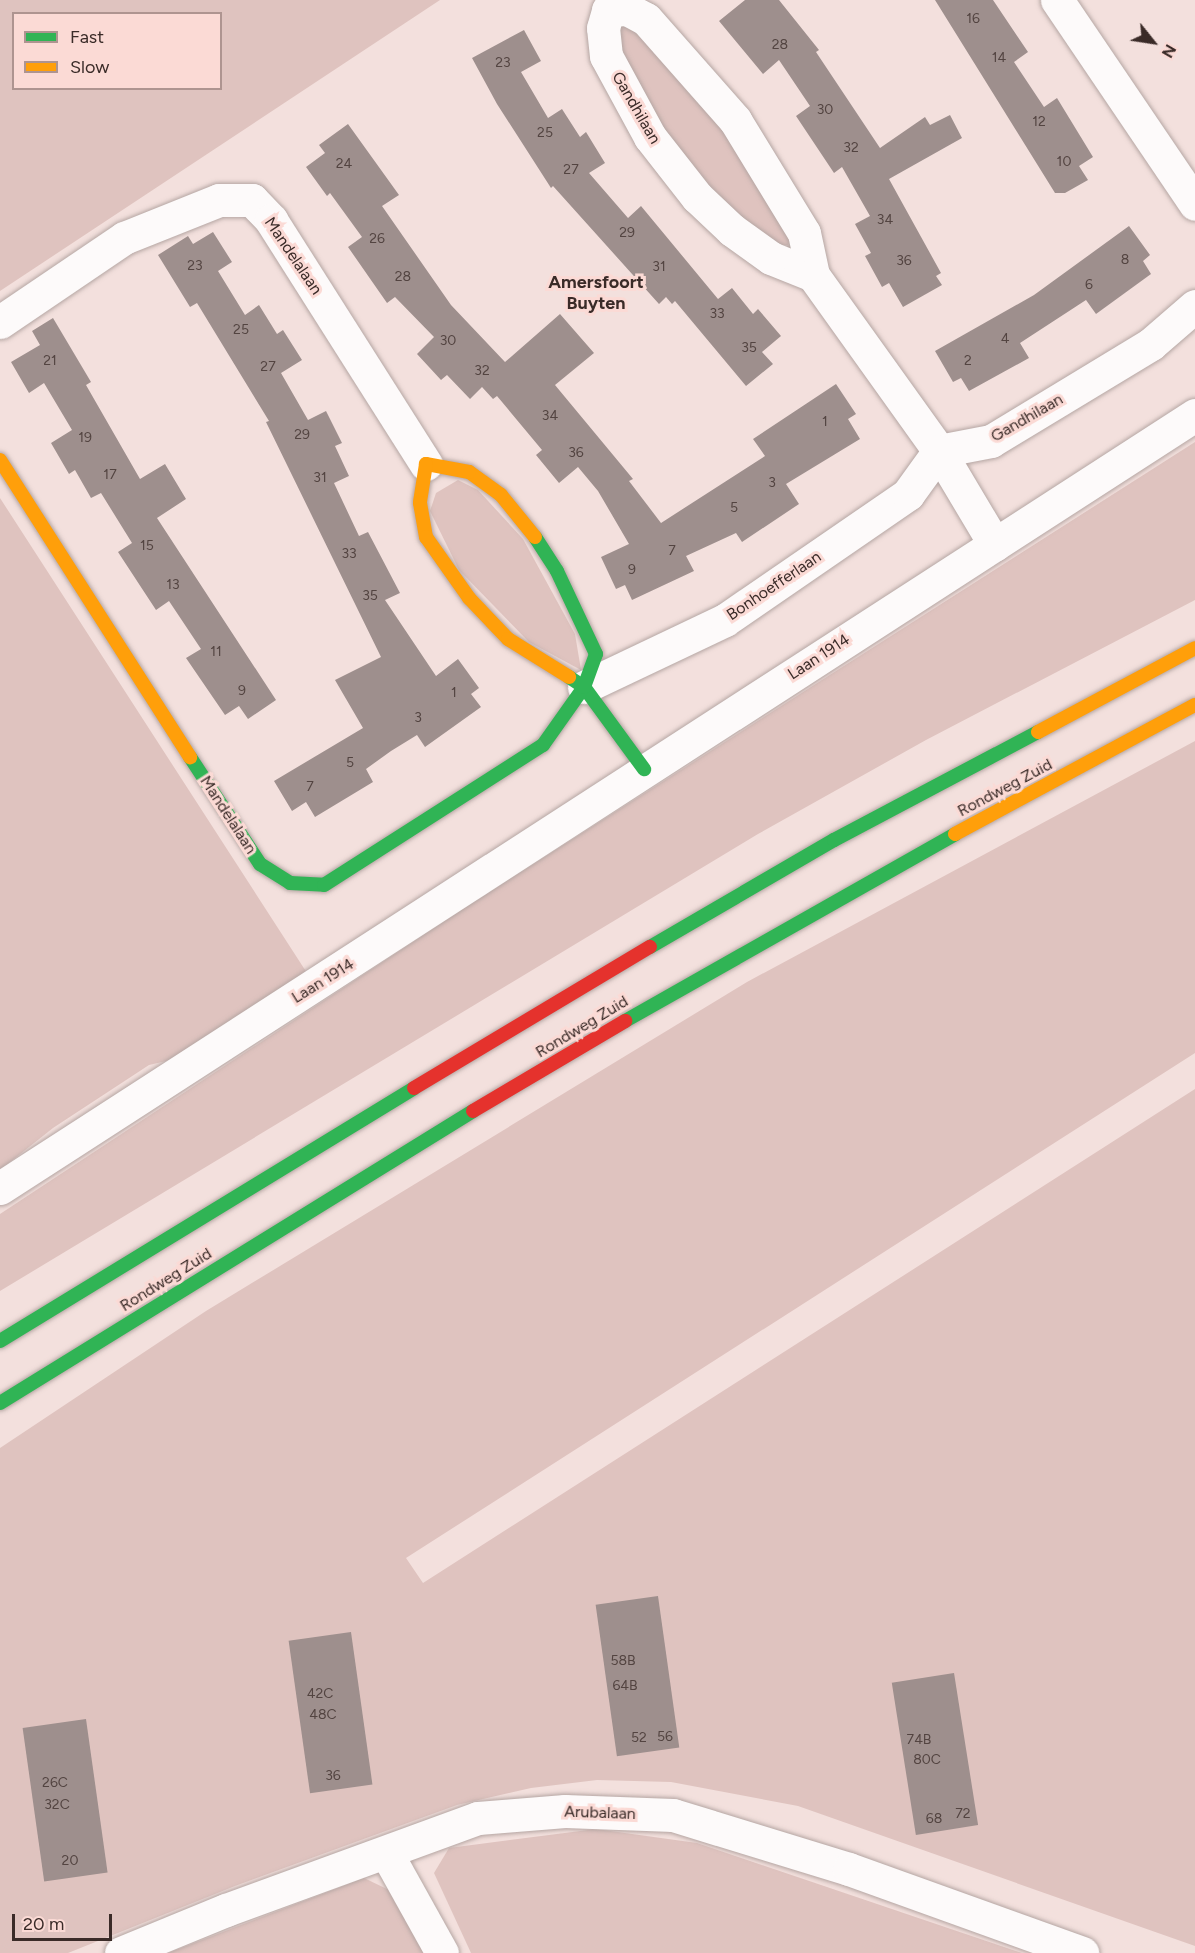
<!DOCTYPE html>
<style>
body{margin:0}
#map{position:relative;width:1195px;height:1953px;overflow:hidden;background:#f3e0dd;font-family:Figtree,sans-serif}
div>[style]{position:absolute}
.green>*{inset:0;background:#dfc3bf}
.building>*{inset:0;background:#9e8f8d;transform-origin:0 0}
.roads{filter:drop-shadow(0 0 2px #b5a6a3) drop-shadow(0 0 2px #b5a6a3)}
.street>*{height:33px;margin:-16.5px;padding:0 16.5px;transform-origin:16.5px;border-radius:16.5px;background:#fdfafa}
.fast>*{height:14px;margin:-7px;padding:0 7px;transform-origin:7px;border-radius:7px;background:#30b455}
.slow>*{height:14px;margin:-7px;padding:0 7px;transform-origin:7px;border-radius:7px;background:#ff9f0a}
.jam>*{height:14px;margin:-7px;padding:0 7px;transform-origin:7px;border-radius:7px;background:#e5322d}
span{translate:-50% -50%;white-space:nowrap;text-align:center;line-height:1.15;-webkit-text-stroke:6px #fbdad5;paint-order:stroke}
.number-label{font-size:14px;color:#534441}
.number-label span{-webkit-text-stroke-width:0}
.street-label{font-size:16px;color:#3a2b28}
.neighbourhood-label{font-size:18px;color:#3a2b28;font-weight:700}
.legend{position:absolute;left:12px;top:12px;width:210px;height:78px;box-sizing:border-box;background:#fbdad5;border:2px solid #ae9490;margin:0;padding:8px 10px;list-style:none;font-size:18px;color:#3a2b28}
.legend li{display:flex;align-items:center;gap:12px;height:30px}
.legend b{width:30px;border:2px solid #ae9490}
.north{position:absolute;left:1123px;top:12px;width:60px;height:60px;-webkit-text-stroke:4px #fbdad5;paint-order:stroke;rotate:120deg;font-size:16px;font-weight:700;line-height:24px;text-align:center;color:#3a2b28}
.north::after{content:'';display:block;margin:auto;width:21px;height:27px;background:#3a2b28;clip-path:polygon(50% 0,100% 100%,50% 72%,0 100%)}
.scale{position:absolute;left:12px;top:1914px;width:100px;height:27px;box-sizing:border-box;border:3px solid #3a2b28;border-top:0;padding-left:8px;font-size:18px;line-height:21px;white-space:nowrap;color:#3a2b28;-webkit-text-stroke:4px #fbdad5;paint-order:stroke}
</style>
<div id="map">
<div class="green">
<i style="clip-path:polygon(evenodd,0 0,440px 0,0 291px,0 0,14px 14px,220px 14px,220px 88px,14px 88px,14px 14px)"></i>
<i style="clip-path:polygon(632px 23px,723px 122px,793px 238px,788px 245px,776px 245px,703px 184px,622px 73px,613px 25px)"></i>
<i style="clip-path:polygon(1195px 442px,1195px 600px,926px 740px,758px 834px,0 1291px,0 1214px,460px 911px)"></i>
<i style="clip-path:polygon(458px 480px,478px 490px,523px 539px,575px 634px,581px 670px,529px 642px,459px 570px,430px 511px,436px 493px)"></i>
<i style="clip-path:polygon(0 498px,307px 973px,179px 1058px,149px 1065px,53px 1128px,0 1170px)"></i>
<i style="clip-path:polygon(1195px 741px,1195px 1053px,406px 1558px,423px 1583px,1195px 1089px,1195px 1946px,798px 1806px,671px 1782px,597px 1780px,531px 1788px,457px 1805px,235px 1886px,68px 1953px,0 1953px,0 1448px,206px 1311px,747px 982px)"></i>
<i style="clip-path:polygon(596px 1829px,697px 1843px,1022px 1953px,471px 1953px,434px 1873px,449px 1848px)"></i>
<i style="clip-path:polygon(364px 1878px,389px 1890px,425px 1953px,168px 1953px)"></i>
</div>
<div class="building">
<i style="clip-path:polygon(745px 0,779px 0,819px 50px,816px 52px,880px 148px,925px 117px,930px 125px,950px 115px,962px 138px,889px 179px,941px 273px,936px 276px,942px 285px,903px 307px,889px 283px,882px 287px,865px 256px,871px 253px,855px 224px,870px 216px,842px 167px,834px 173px,796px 116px,810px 106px,779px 60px,763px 74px,719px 21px)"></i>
<i style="clip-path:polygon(935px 0,993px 0,1028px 52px,1014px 62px,1044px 107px,1057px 98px,1093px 157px,1079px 166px,1088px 180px,1065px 193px,1055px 193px)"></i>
<i style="clip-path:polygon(524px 30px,541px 61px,521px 72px,548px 118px,562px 109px,580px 137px,586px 132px,605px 163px,589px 173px,628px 218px,641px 206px,718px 299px,732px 288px,753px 314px,758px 309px,781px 336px,762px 352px,773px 364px,746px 386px,675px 301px,672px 304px,666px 297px,659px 304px,553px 186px,551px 188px,497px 104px,472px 58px)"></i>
<i style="clip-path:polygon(348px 124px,399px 195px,382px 206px,451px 305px,505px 362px,560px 314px,594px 353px,555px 385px,633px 479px,629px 481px,661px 523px,765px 456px,753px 439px,836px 384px,856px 414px,848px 419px,860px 439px,786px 484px,799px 504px,742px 542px,736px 533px,686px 556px,694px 571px,632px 600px,625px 585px,616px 589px,601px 557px,629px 544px,598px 491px,578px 467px,559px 483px,536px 455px,542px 450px,497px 396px,493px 399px,482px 387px,470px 399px,447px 375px,441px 380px,417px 354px,434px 337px,395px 297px,387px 303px,348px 247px,362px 237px,330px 193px,327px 196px,306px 167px,325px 153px,319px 145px)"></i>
<i style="clip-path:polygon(1129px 226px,1150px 255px,1143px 261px,1151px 274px,1096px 314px,1086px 300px,1020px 343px,1029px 358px,969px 391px,961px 378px,953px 382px,935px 351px,1034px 295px)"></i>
<i style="clip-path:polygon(213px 232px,232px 262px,218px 271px,245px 315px,259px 305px,277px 334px,283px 330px,302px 360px,281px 373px,308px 420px,326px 411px,342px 443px,335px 446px,349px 476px,334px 483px,359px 536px,368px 532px,400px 593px,385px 600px,436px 676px,458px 659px,479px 688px,471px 694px,481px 707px,425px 747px,417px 735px,391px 751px,366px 769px,373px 782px,315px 817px,306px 802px,292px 811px,274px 781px,363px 728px,335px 680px,381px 657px,266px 422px,269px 421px,197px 303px,190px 307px,158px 255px,188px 236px,193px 244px)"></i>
<i style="clip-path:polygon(53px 318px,91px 382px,86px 385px,140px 479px,165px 464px,186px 499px,157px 518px,276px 700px,248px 719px,239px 706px,225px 715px,186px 658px,201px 649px,169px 601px,156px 610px,118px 552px,132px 543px,101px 493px,91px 498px,75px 470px,69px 474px,51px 443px,72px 430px,44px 383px,29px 393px,11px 362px,40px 345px,32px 331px)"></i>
<i style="left:658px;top:1596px;width:153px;height:63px;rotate:82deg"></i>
<i style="left:351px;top:1632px;width:154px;height:63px;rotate:82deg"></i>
<i style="left:954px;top:1673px;width:154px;height:63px;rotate:81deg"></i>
<i style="left:86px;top:1719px;width:155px;height:64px;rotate:82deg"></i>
</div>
<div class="roads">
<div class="street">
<i style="left:1057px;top:0;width:246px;rotate:55.9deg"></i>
<i style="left:627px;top:9px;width:21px;rotate:28deg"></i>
<i style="left:646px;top:19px;width:135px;rotate:48.6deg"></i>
<i style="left:735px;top:120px;width:132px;rotate:58.6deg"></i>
<i style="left:804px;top:233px;width:43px;rotate:77.9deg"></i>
<i style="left:813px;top:275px;width:45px;rotate:-158deg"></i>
<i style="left:771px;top:258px;width:48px;rotate:-144.3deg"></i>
<i style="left:732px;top:230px;width:48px;rotate:-136.7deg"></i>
<i style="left:697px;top:197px;width:76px;rotate:-128.1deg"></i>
<i style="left:650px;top:137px;width:92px;rotate:-118.5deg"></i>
<i style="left:606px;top:56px;width:28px;rotate:-96deg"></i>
<i style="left:603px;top:28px;width:19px;rotate:-74deg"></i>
<i style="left:608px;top:10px;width:19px;rotate:-3deg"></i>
<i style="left:813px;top:275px;width:216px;rotate:54.4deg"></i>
<i style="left:939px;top:451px;width:53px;rotate:-10.9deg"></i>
<i style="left:991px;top:441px;width:187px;rotate:-31.2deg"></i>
<i style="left:1151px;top:344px;width:58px;rotate:-40.8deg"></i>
<i style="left:0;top:322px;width:150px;rotate:-34.1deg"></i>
<i style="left:124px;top:238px;width:102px;rotate:-21.8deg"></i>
<i style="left:219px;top:200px;width:33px"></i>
<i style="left:252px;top:200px;width:28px;rotate:46deg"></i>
<i style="left:271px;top:220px;width:289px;rotate:57.6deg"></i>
<i style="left:584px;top:687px;width:156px;rotate:-25.4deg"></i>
<i style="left:725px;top:620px;width:222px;rotate:-34.5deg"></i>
<i style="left:908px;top:494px;width:53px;rotate:-54.2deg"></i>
<i style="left:939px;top:451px;width:109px;rotate:59.2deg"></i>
<i style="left:0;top:1188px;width:1423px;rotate:-32.9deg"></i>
<i style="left:387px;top:1854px;width:113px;rotate:60.9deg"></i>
<i style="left:121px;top:1953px;width:113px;rotate:-22.3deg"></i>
<i style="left:226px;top:1910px;width:268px;rotate:-20.1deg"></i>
<i style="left:478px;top:1818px;width:87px;rotate:-4.6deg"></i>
<i style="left:565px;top:1811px;width:108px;rotate:2.1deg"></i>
<i style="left:673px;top:1815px;width:184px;rotate:17.1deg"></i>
<i style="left:849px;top:1869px;width:248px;rotate:19.8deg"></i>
</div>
<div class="fast">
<i style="left:569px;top:677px;width:18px;rotate:34deg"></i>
<i style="left:584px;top:687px;width:102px;rotate:53.8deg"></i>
<i style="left:190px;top:757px;width:128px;rotate:56.8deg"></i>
<i style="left:260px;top:864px;width:36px;rotate:32deg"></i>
<i style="left:290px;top:883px;width:34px;rotate:3deg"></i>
<i style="left:324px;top:885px;width:260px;rotate:-32.6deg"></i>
<i style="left:543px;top:745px;width:71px;rotate:-54.7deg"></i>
<i style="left:584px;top:687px;width:35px;rotate:-70deg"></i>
<i style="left:596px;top:654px;width:92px;rotate:-115.2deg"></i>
<i style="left:557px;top:571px;width:40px;rotate:-122.9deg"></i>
<i style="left:650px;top:947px;width:213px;rotate:-30.2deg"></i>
<i style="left:834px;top:840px;width:231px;rotate:-27.9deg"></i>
<i style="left:625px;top:1021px;width:379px;rotate:-29.5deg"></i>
<i style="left:0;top:1341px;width:485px;rotate:-31.4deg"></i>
<i style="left:0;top:1403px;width:556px;rotate:-31.69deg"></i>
</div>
<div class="slow">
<i style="left:0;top:460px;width:353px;rotate:57.4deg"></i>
<i style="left:535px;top:537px;width:54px;rotate:-129deg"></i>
<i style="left:501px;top:495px;width:39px;rotate:-144deg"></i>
<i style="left:469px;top:472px;width:44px;rotate:-169.5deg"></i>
<i style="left:426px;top:464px;width:39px;rotate:99deg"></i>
<i style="left:420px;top:503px;width:35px;rotate:80deg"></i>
<i style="left:426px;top:537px;width:75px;rotate:54.8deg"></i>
<i style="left:469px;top:598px;width:57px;rotate:46.4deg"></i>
<i style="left:508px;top:639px;width:72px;rotate:31.9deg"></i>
<i style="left:1038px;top:732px;width:178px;rotate:-28.1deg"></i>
<i style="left:955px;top:834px;width:272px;rotate:-28.3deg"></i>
</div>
<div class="jam">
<i style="left:414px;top:1088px;width:275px;rotate:-30.9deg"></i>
<i style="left:473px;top:1111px;width:177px;rotate:-30.6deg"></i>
</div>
</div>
<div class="number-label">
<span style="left:973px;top:19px">16</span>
<span style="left:780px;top:45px">28</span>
<span style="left:999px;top:58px">14</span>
<span style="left:503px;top:63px">23</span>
<span style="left:825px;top:110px">30</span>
<span style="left:1039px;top:122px">12</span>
<span style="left:545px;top:133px">25</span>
<span style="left:851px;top:148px">32</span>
<span style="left:1064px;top:162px">10</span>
<span style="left:344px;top:164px">24</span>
<span style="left:571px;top:170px">27</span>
<span style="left:885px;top:220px">34</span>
<span style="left:627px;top:233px">29</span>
<span style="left:377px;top:239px">26</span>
<span style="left:1125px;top:260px">8</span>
<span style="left:904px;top:261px">36</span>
<span style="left:195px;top:266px">23</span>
<span style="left:659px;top:267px">31</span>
<span style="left:403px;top:277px">28</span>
<span style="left:1089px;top:285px">6</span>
<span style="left:717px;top:314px">33</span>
<span style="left:241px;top:330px">25</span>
<span style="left:1005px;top:339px">4</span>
<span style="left:448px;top:341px">30</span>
<span style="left:749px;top:348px">35</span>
<span style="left:50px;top:361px">21</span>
<span style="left:968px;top:361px">2</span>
<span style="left:268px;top:367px">27</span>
<span style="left:482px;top:371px">32</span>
<span style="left:550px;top:416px">34</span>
<span style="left:825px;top:422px">1</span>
<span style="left:302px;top:435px">29</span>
<span style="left:85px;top:438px">19</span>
<span style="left:576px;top:453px">36</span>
<span style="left:110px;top:475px">17</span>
<span style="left:320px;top:478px">31</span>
<span style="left:772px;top:483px">3</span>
<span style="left:734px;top:508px">5</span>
<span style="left:147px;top:546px">15</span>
<span style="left:672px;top:551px">7</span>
<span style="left:349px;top:554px">33</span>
<span style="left:632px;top:570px">9</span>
<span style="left:173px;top:585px">13</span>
<span style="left:370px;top:596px">35</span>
<span style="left:216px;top:652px">11</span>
<span style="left:242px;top:691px">9</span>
<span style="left:454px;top:693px">1</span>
<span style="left:418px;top:718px">3</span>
<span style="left:350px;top:763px">5</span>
<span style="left:310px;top:787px">7</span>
<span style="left:623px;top:1661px">58B</span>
<span style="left:625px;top:1686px">64B</span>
<span style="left:320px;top:1694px">42C</span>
<span style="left:323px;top:1715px">48C</span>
<span style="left:665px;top:1737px">56</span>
<span style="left:639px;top:1738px">52</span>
<span style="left:919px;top:1740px">74B</span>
<span style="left:927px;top:1760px">80C</span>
<span style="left:333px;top:1776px">36</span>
<span style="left:55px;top:1783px">26C</span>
<span style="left:57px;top:1805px">32C</span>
<span style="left:963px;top:1814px">72</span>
<span style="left:934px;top:1819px">68</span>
<span style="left:70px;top:1861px">20</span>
</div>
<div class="street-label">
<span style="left:636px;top:108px;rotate:60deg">Gandhilaan</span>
<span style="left:293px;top:256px;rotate:56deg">Mandelalaan</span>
<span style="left:1027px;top:418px;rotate:-30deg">Gandhilaan</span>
<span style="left:774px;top:586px;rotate:-34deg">Bonhoefferlaan</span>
<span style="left:819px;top:657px;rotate:-33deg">Laan 1914</span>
<span style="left:1005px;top:788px;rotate:-28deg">Rondweg Zuid</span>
<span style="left:228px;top:815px;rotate:57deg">Mandelalaan</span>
<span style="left:323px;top:981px;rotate:-32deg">Laan 1914</span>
<span style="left:582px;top:1027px;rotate:-31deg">Rondweg Zuid</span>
<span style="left:166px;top:1280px;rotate:-32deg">Rondweg Zuid</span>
<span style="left:600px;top:1813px;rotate:2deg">Arubalaan</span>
</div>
<div class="neighbourhood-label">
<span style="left:596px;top:293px">Amersfoort<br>Buyten</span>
</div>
<ul class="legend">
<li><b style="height:8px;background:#30b455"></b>Fast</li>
<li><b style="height:8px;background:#ff9f0a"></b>Slow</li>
</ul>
<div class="north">N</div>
<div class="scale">20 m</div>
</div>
